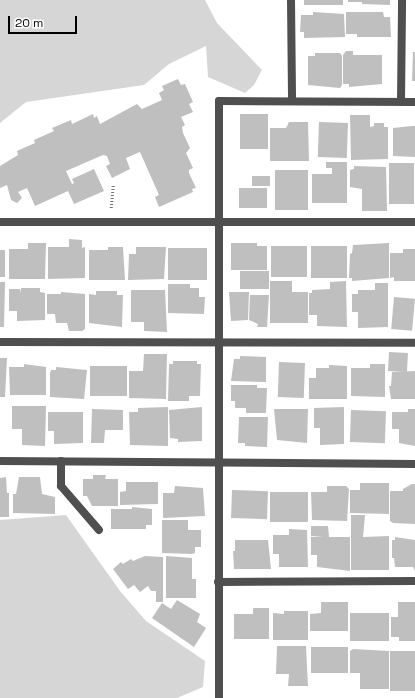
<!DOCTYPE html>
<style>
body{margin:0}
#map{position:relative;width:415px;height:698px;overflow:hidden;background:#fff;font-family:"Space Grotesk",sans-serif}
div>[style]{position:absolute}
.green>*{inset:0;background:#d6d6d6}
.building>*{inset:0;background:#bfbfbf;transform-origin:0 0}
.path>*{height:2.5px;margin-top:-1.25px;transform-origin:0;background:repeating-linear-gradient(90deg,#717171 0 1px,transparent 0 3px)}
.minor>*{height:8px;margin:-4px;padding:0 4px;transform-origin:4px;border-radius:4px;background:#4f4f4f}
.tertiary>*{height:8px;margin:-4px;padding:0 4px;transform-origin:4px;border-radius:4px;background:#4f4f4f}
span{translate:-50% -50%;white-space:nowrap;text-align:center;line-height:1.15;-webkit-text-stroke:3.5px #fff;paint-order:stroke}
.scale{position:absolute;left:8px;top:16px;width:69px;height:18px;box-sizing:border-box;border:2px solid #000;border-top:0;padding-left:5px;font-size:12px;line-height:14px;white-space:nowrap;color:#000;-webkit-text-stroke:3px #fff;paint-order:stroke}
</style>
<div id="map">
<div class="green">
<i style="clip-path:polygon(0 0,205px 0,217px 23px,262px 70px,254px 85px,245px 93px,208px 77px,206px 46px,169px 64px,144px 85px,26px 102px,0 123px)"></i>
<i style="clip-path:polygon(66px 515px,120px 591px,146px 621px,205px 661px,203px 687px,177px 698px,0 698px,0 520px)"></i>
</div>
<div class="building">
<i style="left:304px;top:0;width:39px;height:5px"></i>
<i style="clip-path:polygon(348px 0,390px 0,390px 5px,362px 4px,362px 2px,348px 2px)"></i>
<i style="clip-path:polygon(313px 12px,344px 14px,345px 37px,304px 38px,304px 32px,300px 32px,301px 15px,313px 15px)"></i>
<i style="clip-path:polygon(346px 12px,383px 12px,384px 17px,390px 17px,391px 37px,357px 37px,357px 34px,346px 34px)"></i>
<i style="clip-path:polygon(346px 51px,353px 51px,353px 55px,382px 55px,382px 84px,349px 87px,349px 84px,343px 84px,343px 55px)"></i>
<i style="clip-path:polygon(413px 52px,415px 52px,415px 81px,412px 81px)"></i>
<i style="clip-path:polygon(315px 53px,340px 53px,342px 56px,342px 85px,340px 88px,308px 85px,308px 56px,315px 56px)"></i>
<i style="clip-path:polygon(178px 79px,181px 85px,185px 84px,193px 102px,189px 104px,193px 112px,181px 117px,185px 125px,182px 127px,183px 133px,190px 148px,186px 153px,193px 168px,189px 170px,189px 173px,196px 188px,192px 189px,193px 192px,159px 207px,155px 197px,159px 195px,140px 152px,126px 158px,130px 169px,112px 178px,106px 166px,110px 164px,107px 156px,103px 155px,66px 171px,72px 184px,74px 183px,72px 179px,94px 169px,104px 191px,74px 204px,68px 191px,35px 206px,27px 188px,18px 192px,22px 198px,17px 203px,11px 200px,7px 185px,0 188px,0 166px,18px 155px,17px 151px,35px 143px,34px 140px,54px 131px,52px 128px,71px 120px,72px 124px,93px 114px,94px 118px,97px 116px,100px 124px,137px 104px,142px 109px,162px 100px,159px 93px,164px 90px,162px 86px)"></i>
<i style="left:240px;top:114px;width:28px;height:35px"></i>
<i style="clip-path:polygon(350px 115px,370px 115px,370px 127px,374px 126px,374px 123px,384px 123px,384px 127px,388px 127px,388px 159px,351px 160px)"></i>
<i style="clip-path:polygon(289px 122px,308px 122px,309px 161px,270px 161px,270px 128px,286px 128px)"></i>
<i style="left:319px;top:122px;width:29px;height:35px;rotate:2deg"></i>
<i style="clip-path:polygon(412px 126px,415px 126px,415px 157px,393px 156px,393px 128px)"></i>
<i style="clip-path:polygon(326px 162px,347px 162px,347px 203px,312px 203px,312px 174px,332px 174px,332px 168px,326px 168px)"></i>
<i style="left:389px;top:163px;width:25px;height:41px"></i>
<i style="clip-path:polygon(354px 166px,386px 167px,387px 211px,362px 211px,362px 189px,350px 187px,350px 170px,354px 169px)"></i>
<i style="left:275px;top:170px;width:33px;height:40px"></i>
<i style="left:252px;top:176px;width:18px;height:10px"></i>
<i style="left:239px;top:188px;width:28px;height:20px"></i>
<i style="clip-path:polygon(69px 239px,82px 240px,82px 248px,85px 247px,85px 278px,48px 279px,48px 247px,69px 247px)"></i>
<i style="clip-path:polygon(28px 243px,46px 243px,45px 279px,9px 279px,9px 249px,28px 249px)"></i>
<i style="clip-path:polygon(231px 243px,257px 243px,257px 246px,267px 246px,267px 270px,231px 270px)"></i>
<i style="clip-path:polygon(389px 243px,389px 278px,352px 281px,352px 278px,349px 278px,350px 254px,352px 253px,353px 245px)"></i>
<i style="left:271px;top:246px;width:36px;height:31px"></i>
<i style="left:311px;top:246px;width:36px;height:32px"></i>
<i style="clip-path:polygon(108px 247px,123px 247px,125px 280px,89px 280px,89px 250px,108px 250px)"></i>
<i style="clip-path:polygon(136px 247px,166px 247px,164px 279px,128px 280px,129px 254px,136px 254px)"></i>
<i style="left:168px;top:248px;width:39px;height:32px"></i>
<i style="clip-path:polygon(403px 249px,415px 249px,415px 281px,394px 281px,394px 277px,390px 278px,390px 253px,403px 253px)"></i>
<i style="left:0;top:250px;width:5px;height:27px"></i>
<i style="left:240px;top:271px;width:29px;height:18px"></i>
<i style="clip-path:polygon(270px 281px,292px 281px,292px 292px,308px 292px,308px 323px,270px 323px)"></i>
<i style="clip-path:polygon(346px 281px,347px 327px,317px 326px,317px 315px,309px 315px,309px 293px,312px 293px,312px 290px,330px 289px,330px 282px)"></i>
<i style="clip-path:polygon(0 282px,5px 282px,4px 327px,0 327px)"></i>
<i style="clip-path:polygon(375px 283px,388px 283px,388px 327px,358px 328px,358px 312px,352px 312px,352px 294px,358px 294px,358px 290px,375px 290px)"></i>
<i style="clip-path:polygon(168px 284px,190px 284px,190px 288px,199px 288px,199px 297px,205px 297px,204px 314px,168px 313px)"></i>
<i style="clip-path:polygon(21px 288px,40px 288px,40px 292px,45px 293px,45px 320px,17px 321px,17px 311px,9px 311px,9px 289px,20px 289px,21px 293px)"></i>
<i style="clip-path:polygon(131px 290px,165px 290px,167px 332px,144px 331px,144px 322px,131px 322px)"></i>
<i style="clip-path:polygon(96px 291px,117px 291px,117px 295px,123px 295px,122px 327px,89px 323px,89px 294px,96px 295px)"></i>
<i style="clip-path:polygon(61px 292px,85px 294px,85px 329px,82px 331px,69px 331px,67px 323px,56px 323px,55px 314px,47px 314px,47px 294px,61px 294px)"></i>
<i style="clip-path:polygon(229px 292px,249px 292px,248px 320px,231px 321px)"></i>
<i style="clip-path:polygon(250px 295px,269px 295px,267px 327px,257px 327px,258px 324px,249px 320px)"></i>
<i style="left:394px;top:297px;width:21px;height:32px;rotate:5deg"></i>
<i style="left:389px;top:352px;width:19px;height:19px;rotate:3deg"></i>
<i style="clip-path:polygon(144px 354px,167px 354px,166px 399px,129px 398px,129px 371px,143px 371px)"></i>
<i style="clip-path:polygon(240px 356px,266px 357px,266px 382px,231px 381px,234px 359px,240px 359px)"></i>
<i style="clip-path:polygon(0 358px,7px 358px,5px 397px,0 397px)"></i>
<i style="clip-path:polygon(173px 361px,197px 361px,197px 364px,201px 364px,200px 396px,189px 396px,189px 401px,168px 401px,169px 364px,173px 364px)"></i>
<i style="left:279px;top:362px;width:26px;height:35px;rotate:2deg"></i>
<i style="clip-path:polygon(24px 364px,46px 367px,46px 395px,10px 395px,9px 367px,24px 367px)"></i>
<i style="clip-path:polygon(370px 364px,385px 364px,385px 397px,351px 396px,351px 368px,370px 368px)"></i>
<i style="clip-path:polygon(329px 365px,347px 366px,347px 399px,309px 399px,309px 378px,316px 378px,316px 368px,329px 368px)"></i>
<i style="left:90px;top:366px;width:37px;height:30px"></i>
<i style="clip-path:polygon(56px 367px,87px 370px,84px 399px,50px 397px,50px 373px,51px 370px,56px 370px)"></i>
<i style="clip-path:polygon(415px 371px,415px 399px,391px 399px,389px 386px,391px 386px,392px 372px)"></i>
<i style="clip-path:polygon(231px 385px,257px 385px,257px 388px,267px 388px,266px 413px,246px 413px,246px 408px,235px 408px,235px 401px,231px 401px)"></i>
<i style="clip-path:polygon(12px 406px,46px 406px,45px 446px,22px 445px,22px 429px,12px 429px)"></i>
<i style="clip-path:polygon(168px 407px,168px 446px,130px 445px,129px 412px,138px 412px,138px 408px)"></i>
<i style="clip-path:polygon(202px 407px,202px 441px,178px 442px,178px 439px,170px 438px,169px 410px)"></i>
<i style="clip-path:polygon(344px 407px,344px 444px,320px 445px,320px 428px,314px 428px,314px 408px)"></i>
<i style="clip-path:polygon(92px 409px,123px 410px,123px 430px,105px 430px,104px 443px,91px 443px)"></i>
<i style="clip-path:polygon(274px 409px,308px 409px,307px 443px,277px 440px)"></i>
<i style="clip-path:polygon(408px 409px,415px 409px,415px 446px,399px 443px,399px 429px,392px 429px,392px 412px,408px 412px)"></i>
<i style="left:351px;top:410px;width:35px;height:32px;rotate:2deg"></i>
<i style="clip-path:polygon(48px 412px,83px 412px,83px 443px,54px 444px,54px 431px,48px 431px)"></i>
<i style="clip-path:polygon(239px 417px,268px 417px,267px 447px,245px 446px,245px 443px,238px 443px)"></i>
<i style="clip-path:polygon(93px 475px,106px 475px,105px 479px,118px 479px,118px 506px,92px 506px,87px 496px,83px 496px,83px 479px,93px 479px)"></i>
<i style="clip-path:polygon(6px 477px,7px 493px,9px 493px,9px 517px,0 517px,0 478px)"></i>
<i style="clip-path:polygon(19px 477px,40px 477px,42px 494px,55px 497px,55px 514px,13px 513px,13px 494px,16px 494px)"></i>
<i style="clip-path:polygon(126px 482px,158px 482px,158px 504px,120px 505px,120px 492px,126px 491px)"></i>
<i style="clip-path:polygon(360px 483px,389px 483px,389px 514px,350px 513px,350px 490px,360px 490px)"></i>
<i style="clip-path:polygon(412px 484px,415px 484px,415px 524px,393px 523px,390px 521px,390px 491px,403px 491px,403px 489px)"></i>
<i style="clip-path:polygon(175px 486px,203px 488px,205px 516px,163px 518px,163px 493px,174px 493px)"></i>
<i style="clip-path:polygon(327px 486px,346px 486px,349px 489px,347px 521px,312px 520px,311px 492px,327px 492px)"></i>
<i style="left:232px;top:490px;width:36px;height:28px;rotate:2deg"></i>
<i style="left:270px;top:492px;width:38px;height:30px"></i>
<i style="clip-path:polygon(132px 507px,152px 509px,152px 525px,146px 525px,146px 529px,111px 529px,111px 509px,132px 509px)"></i>
<i style="clip-path:polygon(351px 515px,365px 515px,363px 537px,389px 536px,389px 570px,351px 570px)"></i>
<i style="clip-path:polygon(162px 520px,188px 520px,188px 530px,201px 530px,201px 547px,195px 547px,195px 553px,192px 554px,162px 553px)"></i>
<i style="clip-path:polygon(311px 526px,328px 526px,329px 537px,350px 537px,350px 571px,317px 567px,317px 555px,311px 555px,311px 537px,323px 536px,311px 536px)"></i>
<i style="clip-path:polygon(289px 529px,307px 530px,308px 567px,279px 567px,279px 554px,273px 554px,273px 535px,289px 535px)"></i>
<i style="clip-path:polygon(395px 537px,415px 540px,415px 571px,413px 567px,395px 567px,394px 558px,392px 558px,392px 540px,395px 540px)"></i>
<i style="clip-path:polygon(235px 540px,268px 540px,271px 569px,234px 569px,233px 551px,235px 551px)"></i>
<i style="clip-path:polygon(145px 556px,163px 557px,163px 602px,156px 602px,156px 591px,151px 591px,148px 586px,140px 592px,134px 585px,128px 589px,113px 569px,121px 562px,123px 564px,131px 559px,133px 561px)"></i>
<i style="clip-path:polygon(166px 556px,192px 558px,192px 579px,196px 579px,196px 598px,166px 598px)"></i>
<i style="clip-path:polygon(177px 600px,200px 614px,197px 622px,206px 628px,194px 647px,152px 618px,162px 603px,171px 609px)"></i>
<i style="clip-path:polygon(321px 602px,348px 602px,348px 631px,310px 631px,310px 614px,321px 613px)"></i>
<i style="clip-path:polygon(398px 602px,415px 602px,415px 641px,399px 641px,399px 637px,391px 637px,391px 617px,398px 617px)"></i>
<i style="clip-path:polygon(253px 608px,269px 608px,269px 639px,234px 639px,234px 614px,253px 614px)"></i>
<i style="clip-path:polygon(284px 611px,308px 611px,308px 640px,273px 640px,273px 613px,284px 614px)"></i>
<i style="left:350px;top:613px;width:39px;height:28px"></i>
<i style="clip-path:polygon(277px 646px,306px 646px,308px 686px,288px 686px,289px 674px,276px 674px)"></i>
<i style="left:311px;top:647px;width:37px;height:26px"></i>
<i style="clip-path:polygon(353px 649px,389px 651px,389px 689px,360px 689px,360px 673px,350px 673px,350px 651px)"></i>
<i style="left:390px;top:651px;width:25px;height:40px"></i>
</div>
<div class="path">
<i style="left:111px;top:208px;width:23px;rotate:-85deg"></i>
</div>
<div class="minor">
<i style="left:291px;top:0;width:101px;rotate:89.4deg"></i>
<i style="left:401px;top:102px;width:102px;rotate:-89.4deg"></i>
<i style="left:0;top:222px;width:415px"></i>
<i style="left:0;top:342px;width:415px;rotate:0.1deg"></i>
<i style="left:61px;top:461px;width:25px;rotate:90deg"></i>
<i style="left:61px;top:486px;width:58px;rotate:49.2deg"></i>
<i style="left:218px;top:582px;width:197px;rotate:-0.3deg"></i>
<i style="left:219px;top:698px;width:597px;rotate:-90deg"></i>
<i style="left:219px;top:101px;width:196px;rotate:0.3deg"></i>
</div>
<div class="tertiary">
<i style="left:0;top:461px;width:415px;rotate:0.4deg"></i>
</div>
<div class="scale">20 m</div>
</div>
